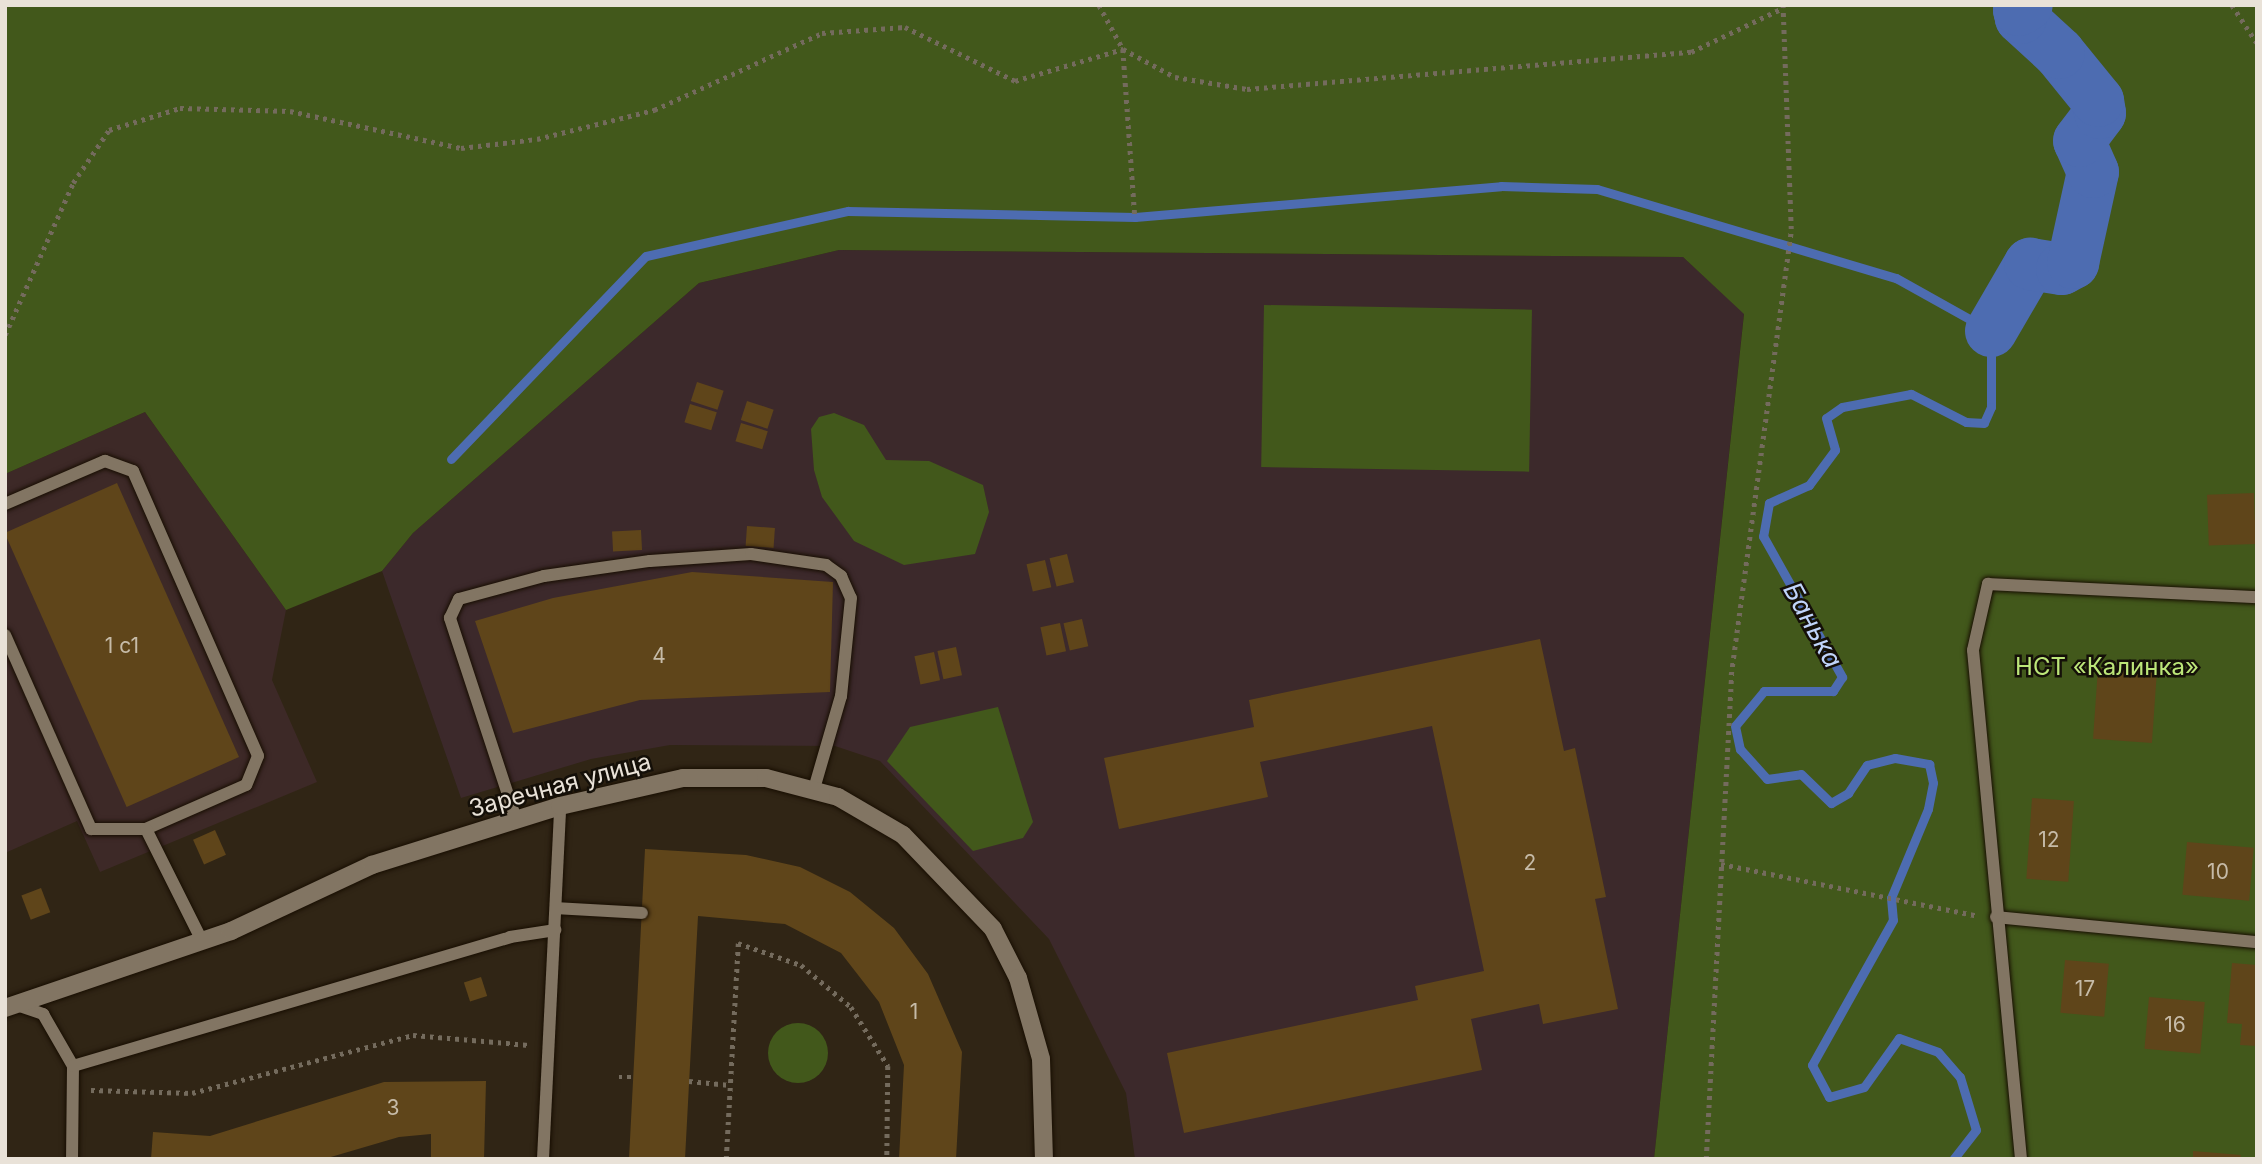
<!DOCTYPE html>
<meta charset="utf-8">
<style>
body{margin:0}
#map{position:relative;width:2262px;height:1164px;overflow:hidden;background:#302515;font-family:Inter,sans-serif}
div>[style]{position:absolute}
.industrial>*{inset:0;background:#3d2927}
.education>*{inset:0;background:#3c292b}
.green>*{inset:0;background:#42581b;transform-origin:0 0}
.round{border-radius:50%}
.stream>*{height:9px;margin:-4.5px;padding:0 4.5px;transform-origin:4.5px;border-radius:4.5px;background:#4d6cb1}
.river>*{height:52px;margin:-26px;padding:0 26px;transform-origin:26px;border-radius:26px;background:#4d6cb1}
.building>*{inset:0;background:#5f451a;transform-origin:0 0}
.path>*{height:4.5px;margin-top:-2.25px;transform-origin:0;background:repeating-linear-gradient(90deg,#746b5d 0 3.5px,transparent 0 8.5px)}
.roads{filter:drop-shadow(0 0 2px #180e02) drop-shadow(0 0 2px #180e02)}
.lane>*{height:12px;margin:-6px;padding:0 6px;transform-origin:6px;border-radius:6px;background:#827563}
.street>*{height:18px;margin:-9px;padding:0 9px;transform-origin:9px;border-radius:9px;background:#827563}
span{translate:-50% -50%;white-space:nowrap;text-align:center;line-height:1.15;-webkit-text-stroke:5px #140f08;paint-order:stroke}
.number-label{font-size:21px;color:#c6bba8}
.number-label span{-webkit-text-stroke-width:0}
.park-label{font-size:24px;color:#bce679}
.street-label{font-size:24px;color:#e9e2d8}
.water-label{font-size:26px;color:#c0d4fa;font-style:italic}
.frame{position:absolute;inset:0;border:7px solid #e9e2d8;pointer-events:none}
</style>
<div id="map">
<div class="industrial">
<i style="clip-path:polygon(145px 412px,286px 610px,272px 680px,317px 782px,100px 872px,77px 821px,5px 853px,5px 474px)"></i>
</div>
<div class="education">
<i style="clip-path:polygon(839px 250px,1683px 257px,1744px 313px,1654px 1159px,1135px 1159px,1126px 1093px,1049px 939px,880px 761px,835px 746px,670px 745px,591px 759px,461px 798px,382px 571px,413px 533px,699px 283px)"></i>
</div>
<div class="green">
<i style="clip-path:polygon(5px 5px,2257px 5px,2257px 1159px,1654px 1159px,1744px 314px,1683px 257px,839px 250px,699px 283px,413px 533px,382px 571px,286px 610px,145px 412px,5px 474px)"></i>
<i style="left:1264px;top:305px;width:268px;height:162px;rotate:1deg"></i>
<i style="clip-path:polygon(834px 413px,864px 425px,886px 460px,929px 461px,983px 485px,989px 512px,975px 554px,904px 565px,854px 541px,822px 497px,814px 470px,811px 429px,819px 417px)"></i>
<i style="clip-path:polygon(998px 707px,1033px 822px,1023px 838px,973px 851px,887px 761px,910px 727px)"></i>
<i class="round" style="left:768px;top:1023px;width:60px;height:60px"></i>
</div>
<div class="stream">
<i style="left:451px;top:459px;width:281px;rotate:-46.2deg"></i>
<i style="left:646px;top:256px;width:207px;rotate:-12.6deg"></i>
<i style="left:848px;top:211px;width:287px;rotate:1.2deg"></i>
<i style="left:1135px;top:217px;width:367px;rotate:-4.8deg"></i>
<i style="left:1501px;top:186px;width:96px;rotate:1.8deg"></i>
<i style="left:1597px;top:189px;width:312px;rotate:16.6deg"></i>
<i style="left:1896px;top:278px;width:109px;rotate:29.2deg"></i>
<i style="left:1991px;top:331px;width:76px;rotate:90deg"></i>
<i style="left:1991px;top:407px;width:17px;rotate:114deg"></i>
<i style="left:1984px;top:423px;width:18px;rotate:-177deg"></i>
<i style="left:1966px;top:422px;width:62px;rotate:-153deg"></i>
<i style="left:1911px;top:394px;width:70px;rotate:169.3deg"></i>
<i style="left:1842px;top:407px;width:19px;rotate:145deg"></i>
<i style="left:1826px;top:418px;width:33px;rotate:74deg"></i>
<i style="left:1835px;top:450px;width:44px;rotate:126.6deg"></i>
<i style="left:1809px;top:485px;width:44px;rotate:155.8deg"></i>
<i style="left:1769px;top:503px;width:34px;rotate:100deg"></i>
<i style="left:1763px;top:536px;width:162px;rotate:60.7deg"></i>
<i style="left:1842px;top:677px;width:17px;rotate:123deg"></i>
<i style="left:1833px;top:691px;width:69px;rotate:180deg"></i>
<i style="left:1764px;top:691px;width:45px;rotate:129.6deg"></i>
<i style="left:1735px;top:726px;width:24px;rotate:78deg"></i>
<i style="left:1740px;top:749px;width:40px;rotate:48deg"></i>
<i style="left:1767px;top:779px;width:34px;rotate:-8deg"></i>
<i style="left:1801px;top:774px;width:42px;rotate:44deg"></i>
<i style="left:1831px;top:803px;width:20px;rotate:-30deg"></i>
<i style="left:1848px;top:793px;width:34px;rotate:-56deg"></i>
<i style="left:1867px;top:765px;width:29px;rotate:-14deg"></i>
<i style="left:1895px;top:758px;width:35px;rotate:10deg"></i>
<i style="left:1929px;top:764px;width:19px;rotate:78deg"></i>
<i style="left:1933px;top:783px;width:26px;rotate:101deg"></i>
<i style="left:1928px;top:809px;width:96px;rotate:112.6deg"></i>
<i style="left:1891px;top:898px;width:22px;rotate:85deg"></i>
<i style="left:1893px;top:920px;width:166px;rotate:119.2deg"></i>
<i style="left:1812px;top:1065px;width:36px;rotate:62deg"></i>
<i style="left:1829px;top:1097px;width:36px;rotate:-16deg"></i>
<i style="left:1864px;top:1087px;width:60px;rotate:-54.5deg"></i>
<i style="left:1899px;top:1038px;width:41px;rotate:19.7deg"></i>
<i style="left:1938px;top:1052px;width:33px;rotate:49deg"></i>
<i style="left:1960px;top:1077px;width:55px;rotate:73.2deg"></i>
<i style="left:1976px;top:1130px;width:37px;rotate:128deg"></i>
</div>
<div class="river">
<i style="left:1991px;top:331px;width:78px;rotate:-59.8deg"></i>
<i style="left:2030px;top:264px;width:32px;rotate:9deg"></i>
<i style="left:2062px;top:269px;width:13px;rotate:-29deg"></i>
<i style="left:2073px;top:263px;width:93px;rotate:-77.6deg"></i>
<i style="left:2093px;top:172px;width:34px;rotate:-114deg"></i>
<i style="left:2079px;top:141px;width:35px;rotate:-53deg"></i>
<i style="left:2100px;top:113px;width:12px;rotate:-99deg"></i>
<i style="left:2098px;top:101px;width:62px;rotate:-129.1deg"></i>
<i style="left:2059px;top:53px;width:52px;rotate:-137.4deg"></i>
<i style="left:2021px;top:18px;width:8px;rotate:-104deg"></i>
<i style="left:2019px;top:10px;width:9px;rotate:-32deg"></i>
</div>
<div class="building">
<i style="left:697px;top:382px;width:28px;height:20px;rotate:18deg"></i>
<i style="left:747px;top:401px;width:28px;height:20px;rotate:18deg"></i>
<i style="left:690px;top:404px;width:28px;height:19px;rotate:17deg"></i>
<i style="left:741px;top:423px;width:28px;height:19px;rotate:17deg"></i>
<i style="left:117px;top:483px;width:300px;height:123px;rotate:66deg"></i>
<i style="left:2254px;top:493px;width:51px;height:47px;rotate:88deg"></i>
<i style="left:747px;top:526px;width:28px;height:20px;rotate:4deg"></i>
<i style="left:641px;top:530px;width:20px;height:29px;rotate:87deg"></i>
<i style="left:1067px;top:554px;width:29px;height:18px;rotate:76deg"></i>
<i style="left:1045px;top:560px;width:28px;height:19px;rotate:77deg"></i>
<i style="clip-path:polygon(692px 572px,833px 582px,830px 692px,640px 700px,513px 733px,475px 621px,553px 598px)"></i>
<i style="left:1082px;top:619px;width:28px;height:19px;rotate:77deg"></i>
<i style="left:1060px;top:623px;width:29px;height:20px;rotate:78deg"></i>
<i style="clip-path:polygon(1540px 639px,1564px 751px,1575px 748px,1606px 897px,1595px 899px,1618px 1009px,1543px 1024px,1539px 1004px,1471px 1019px,1482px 1070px,1184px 1133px,1167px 1053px,1418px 1000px,1415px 986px,1484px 971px,1432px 726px,1260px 762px,1268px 797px,1119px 829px,1104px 758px,1254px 727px,1249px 700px)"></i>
<i style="left:956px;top:647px;width:29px;height:19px;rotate:78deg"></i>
<i style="left:934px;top:652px;width:29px;height:20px;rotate:78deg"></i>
<i style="left:2098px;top:668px;width:59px;height:71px;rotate:4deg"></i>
<i style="left:2032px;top:798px;width:42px;height:81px;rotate:4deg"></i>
<i style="left:215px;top:830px;width:27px;height:24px;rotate:66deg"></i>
<i style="left:2187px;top:842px;width:67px;height:53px;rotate:5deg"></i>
<i style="clip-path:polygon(645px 849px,746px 855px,800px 867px,850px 892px,894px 928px,928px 974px,962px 1052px,956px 1159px,899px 1159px,904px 1065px,879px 1002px,841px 953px,785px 924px,698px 916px,685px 1159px,629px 1159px)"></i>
<i style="left:41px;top:888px;width:26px;height:21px;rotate:69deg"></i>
<i style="left:2065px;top:960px;width:44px;height:53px;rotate:5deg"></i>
<i style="clip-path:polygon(2232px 963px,2257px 965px,2257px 1046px,2240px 1045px,2242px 1024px,2227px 1023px)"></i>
<i style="left:481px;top:977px;width:20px;height:18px;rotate:72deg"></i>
<i style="left:2149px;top:997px;width:56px;height:52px;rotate:5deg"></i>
<i style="clip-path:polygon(486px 1081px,484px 1159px,431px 1159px,431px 1134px,399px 1137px,324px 1159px,151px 1159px,153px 1132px,210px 1136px,384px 1082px)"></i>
<i style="clip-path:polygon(2193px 1151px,2241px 1155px,2240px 1159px,2193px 1159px)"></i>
</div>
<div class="path">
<i style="left:1099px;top:5px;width:50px;rotate:61.4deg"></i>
<i style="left:1123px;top:49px;width:168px;rotate:85.9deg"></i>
<i style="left:2232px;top:5px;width:45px;rotate:56.7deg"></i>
<i style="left:5px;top:335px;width:167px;rotate:-65.9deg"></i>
<i style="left:73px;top:183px;width:64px;rotate:-55.8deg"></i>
<i style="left:109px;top:130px;width:74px;rotate:-17.2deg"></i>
<i style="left:180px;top:108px;width:110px;rotate:1.6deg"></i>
<i style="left:290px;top:111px;width:175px;rotate:12.2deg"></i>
<i style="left:461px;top:148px;width:77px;rotate:-6.8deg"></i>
<i style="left:537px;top:139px;width:121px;rotate:-13.9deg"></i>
<i style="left:654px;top:110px;width:185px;rotate:-24.6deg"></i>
<i style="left:822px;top:33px;width:83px;rotate:-4.1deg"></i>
<i style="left:905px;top:27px;width:123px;rotate:26.1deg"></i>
<i style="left:1015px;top:81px;width:113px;rotate:-16.5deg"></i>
<i style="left:1123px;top:49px;width:59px;rotate:28.3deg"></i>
<i style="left:1175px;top:77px;width:73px;rotate:9.5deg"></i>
<i style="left:1247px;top:89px;width:446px;rotate:-4.8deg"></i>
<i style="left:1691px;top:52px;width:102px;rotate:-25.6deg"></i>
<i style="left:1721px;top:864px;width:262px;rotate:11.4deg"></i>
<i style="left:619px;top:1077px;width:14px"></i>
<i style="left:689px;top:1081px;width:41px;rotate:5.6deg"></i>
<i style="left:91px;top:1090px;width:101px;rotate:1.7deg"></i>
<i style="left:192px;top:1093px;width:228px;rotate:-14.7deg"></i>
<i style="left:413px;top:1035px;width:116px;rotate:4.9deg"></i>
<i style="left:726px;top:1159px;width:216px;rotate:-86.8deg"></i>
<i style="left:738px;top:943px;width:67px;rotate:19.2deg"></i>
<i style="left:801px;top:965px;width:65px;rotate:40deg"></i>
<i style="left:851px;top:1007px;width:70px;rotate:57.9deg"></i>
<i style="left:888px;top:1066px;width:93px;rotate:90.6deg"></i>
<i style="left:1706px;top:1159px;width:485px;rotate:-87deg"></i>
<i style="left:1731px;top:675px;width:450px;rotate:-82.3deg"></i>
<i style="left:1791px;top:229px;width:223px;rotate:-92.1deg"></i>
</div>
<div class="roads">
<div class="lane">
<i style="left:5px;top:504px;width:109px;rotate:-23.3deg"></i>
<i style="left:105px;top:461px;width:30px;rotate:20deg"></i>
<i style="left:133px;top:471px;width:311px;rotate:66.3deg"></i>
<i style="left:258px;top:756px;width:31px;rotate:112deg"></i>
<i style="left:246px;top:785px;width:109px;rotate:156.3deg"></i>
<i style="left:146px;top:829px;width:55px;rotate:180deg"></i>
<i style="left:91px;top:829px;width:212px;rotate:-113.9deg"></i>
<i style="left:516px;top:819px;width:212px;rotate:-108.2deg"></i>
<i style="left:450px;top:618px;width:21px;rotate:-65deg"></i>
<i style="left:459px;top:599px;width:88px;rotate:-15.1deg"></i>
<i style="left:544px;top:576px;width:107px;rotate:-8.1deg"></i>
<i style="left:650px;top:561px;width:101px;rotate:-4deg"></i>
<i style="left:751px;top:554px;width:76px;rotate:8.3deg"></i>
<i style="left:826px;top:565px;width:19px;rotate:36deg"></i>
<i style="left:841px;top:576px;width:24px;rotate:66deg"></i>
<i style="left:851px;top:598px;width:99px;rotate:95.8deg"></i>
<i style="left:841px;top:696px;width:97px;rotate:106.2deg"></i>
<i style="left:146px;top:829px;width:125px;rotate:63.4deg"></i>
<i style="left:556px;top:908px;width:86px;rotate:3.3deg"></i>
<i style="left:1996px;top:917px;width:262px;rotate:5.5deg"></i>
<i style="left:17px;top:1005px;width:28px;rotate:19deg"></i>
<i style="left:43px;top:1014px;width:60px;rotate:60deg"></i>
<i style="left:73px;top:1066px;width:93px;rotate:90.6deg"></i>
<i style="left:73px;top:1066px;width:456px;rotate:-16.4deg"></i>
<i style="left:510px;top:937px;width:46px;rotate:-8.8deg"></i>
<i style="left:543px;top:1159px;width:353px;rotate:-87.2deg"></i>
<i style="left:2021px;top:1159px;width:511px;rotate:-95.39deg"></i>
<i style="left:1973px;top:650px;width:68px;rotate:-77.2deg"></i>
<i style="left:1988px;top:584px;width:269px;rotate:2.8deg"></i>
</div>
<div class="street">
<i style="left:5px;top:1008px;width:239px;rotate:-18.8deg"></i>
<i style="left:231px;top:931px;width:156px;rotate:-25.1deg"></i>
<i style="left:372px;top:865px;width:197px;rotate:-17.4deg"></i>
<i style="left:560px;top:806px;width:126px;rotate:-12.8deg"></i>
<i style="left:683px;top:778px;width:83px"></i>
<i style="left:766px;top:778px;width:74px;rotate:14.8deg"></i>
<i style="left:838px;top:797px;width:75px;rotate:30.3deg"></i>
<i style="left:903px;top:835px;width:130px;rotate:46.2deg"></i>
<i style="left:993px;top:929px;width:55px;rotate:63deg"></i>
<i style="left:1018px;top:978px;width:84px;rotate:74.1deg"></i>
<i style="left:1041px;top:1059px;width:100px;rotate:88.3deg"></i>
</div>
</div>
<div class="number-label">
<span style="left:122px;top:646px">1 с1</span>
<span style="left:659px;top:656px">4</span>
<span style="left:2049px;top:840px">12</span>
<span style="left:1530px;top:863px">2</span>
<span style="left:2218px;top:872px">10</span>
<span style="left:2085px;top:989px">17</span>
<span style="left:914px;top:1012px">1</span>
<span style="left:2175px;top:1025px">16</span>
<span style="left:393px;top:1108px">3</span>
</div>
<div class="park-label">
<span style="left:2107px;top:667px">НСТ «Калинка»</span>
</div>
<div class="street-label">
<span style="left:560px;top:785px;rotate:-15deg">Заречная улица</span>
</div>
<div class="water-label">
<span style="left:1813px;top:625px;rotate:61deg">Банька</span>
</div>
<div class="frame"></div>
</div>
